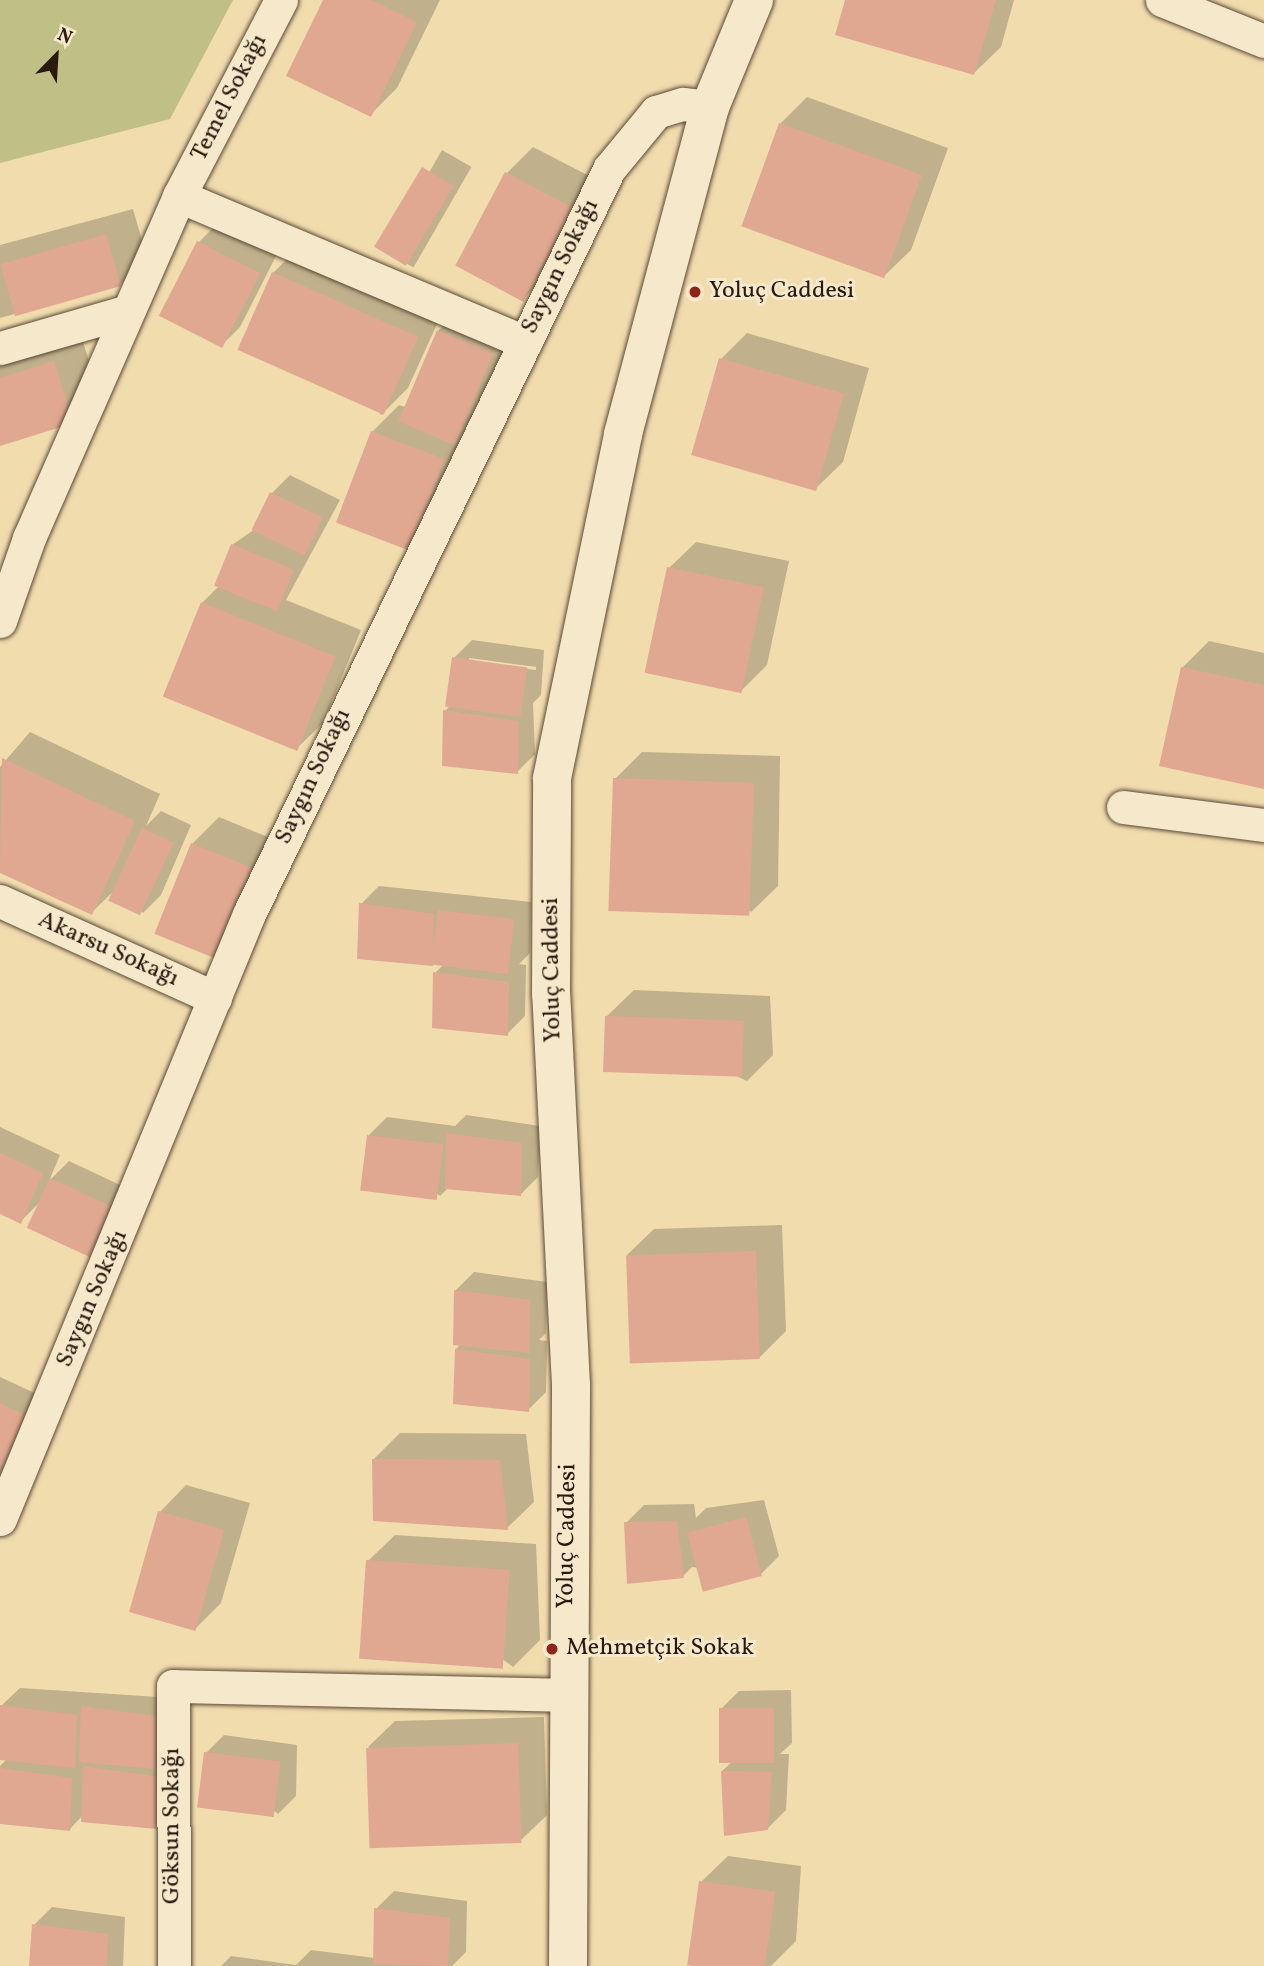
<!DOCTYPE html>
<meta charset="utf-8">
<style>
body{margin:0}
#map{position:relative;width:1264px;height:1966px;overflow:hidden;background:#f1dcae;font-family:Vollkorn,serif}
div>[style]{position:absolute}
.green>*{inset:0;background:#bfbf86}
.shadow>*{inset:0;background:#0003;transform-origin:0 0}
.building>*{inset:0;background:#e1a891;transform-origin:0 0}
.roads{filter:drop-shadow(0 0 2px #5b4a37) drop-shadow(0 0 2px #5b4a37)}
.minor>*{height:33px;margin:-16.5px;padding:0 16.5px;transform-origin:16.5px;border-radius:16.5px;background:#f6e8ca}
.tertiary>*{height:38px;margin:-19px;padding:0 19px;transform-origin:19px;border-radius:19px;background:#f6e8ca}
.dots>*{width:19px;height:19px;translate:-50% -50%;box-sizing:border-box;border:4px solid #f6e8ca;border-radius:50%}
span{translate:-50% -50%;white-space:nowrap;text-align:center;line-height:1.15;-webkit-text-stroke:6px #f6e8ca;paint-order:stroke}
.street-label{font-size:24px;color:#29190f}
.poi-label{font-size:24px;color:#29190f}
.left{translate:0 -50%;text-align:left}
.north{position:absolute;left:21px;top:21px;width:70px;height:70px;-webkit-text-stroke:5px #f6e8ca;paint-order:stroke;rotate:24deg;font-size:19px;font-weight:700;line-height:28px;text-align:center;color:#29190f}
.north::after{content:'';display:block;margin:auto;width:24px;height:32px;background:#29190f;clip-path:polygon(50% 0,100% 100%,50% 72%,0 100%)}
</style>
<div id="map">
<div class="green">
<i style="clip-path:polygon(0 0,233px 0,170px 119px,0 163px)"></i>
</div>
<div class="shadow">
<i style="clip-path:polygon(325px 0,440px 0,397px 88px,370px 115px)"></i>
<i style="clip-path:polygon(847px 0,1014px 0,1001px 47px,974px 73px)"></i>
<i style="clip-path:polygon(807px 97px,948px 148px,911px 250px,884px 276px,780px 124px)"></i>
<i style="clip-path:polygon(533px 147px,599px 181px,550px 272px,523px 299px,507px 173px)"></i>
<i style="left:442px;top:150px;width:34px;height:116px;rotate:30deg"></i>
<i style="clip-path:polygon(133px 209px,147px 258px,120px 285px,0 318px,0 245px)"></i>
<i style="clip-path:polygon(217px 224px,277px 254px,240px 327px,222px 345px,199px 242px)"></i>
<i style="clip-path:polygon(300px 246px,443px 311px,408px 388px,381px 415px,273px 273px)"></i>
<i style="clip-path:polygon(456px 313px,510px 336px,408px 549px,372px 432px,399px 405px,405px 407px,438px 331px)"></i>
<i style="clip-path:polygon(747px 333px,869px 368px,843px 462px,816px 488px,721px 359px)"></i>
<i style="clip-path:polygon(81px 336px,100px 395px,0 444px,0 361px)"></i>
<i style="clip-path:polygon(290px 475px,340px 500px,286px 600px,361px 630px,323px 723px,296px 749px,202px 603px,219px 586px,232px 545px,255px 529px,272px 493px)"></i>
<i style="clip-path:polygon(696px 542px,789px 561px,767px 665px,741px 691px,669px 568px)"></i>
<i style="clip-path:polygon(evenodd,472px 640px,544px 650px,541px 695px,533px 703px,535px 754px,517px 772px,445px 711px,453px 703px,454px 658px,472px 640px,469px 658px,536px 667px,536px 670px,469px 661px,469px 658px)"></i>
<i style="clip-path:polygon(1209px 641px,1264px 653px,1264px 788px,1182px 668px)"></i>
<i style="clip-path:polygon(30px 732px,160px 794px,146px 826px,161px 811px,191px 825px,161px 895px,143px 913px,119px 886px,91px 913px,0 872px,0 767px)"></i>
<i style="clip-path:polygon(642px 752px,780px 756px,778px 886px,751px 912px,615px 779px)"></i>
<i style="clip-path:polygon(219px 817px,280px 842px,243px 931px,192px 844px)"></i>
<i style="clip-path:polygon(379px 886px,531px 902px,530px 953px,519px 964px,526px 965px,525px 1016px,507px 1034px,435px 973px,444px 964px,439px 958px,432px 964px,361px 904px)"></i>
<i style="clip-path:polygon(634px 990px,770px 996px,773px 1055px,747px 1081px,607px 1016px)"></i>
<i style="clip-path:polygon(466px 1115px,540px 1126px,538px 1177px,520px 1195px,449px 1187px,440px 1196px,369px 1135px,387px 1117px,455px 1126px)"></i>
<i style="clip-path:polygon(0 1127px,60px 1155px,49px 1181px,69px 1161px,137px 1193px,116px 1241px,41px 1201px,20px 1222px,0 1212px)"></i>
<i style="clip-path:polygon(782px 1225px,786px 1331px,760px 1357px,627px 1255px,654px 1229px)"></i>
<i style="clip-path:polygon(474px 1272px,547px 1282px,546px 1333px,539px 1340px,547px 1341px,546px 1392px,528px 1410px,456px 1349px,461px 1344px,456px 1290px)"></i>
<i style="clip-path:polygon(0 1377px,54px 1402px,0 1510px)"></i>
<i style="clip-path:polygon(400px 1433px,526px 1434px,534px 1502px,507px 1528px,374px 1459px)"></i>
<i style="clip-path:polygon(186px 1485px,250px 1503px,221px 1603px,194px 1630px,160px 1512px)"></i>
<i style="clip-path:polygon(764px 1500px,779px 1556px,761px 1574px,692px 1567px,683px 1576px,626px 1523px,644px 1505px,694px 1504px,696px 1518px,706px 1508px)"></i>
<i style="clip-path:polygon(395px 1535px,536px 1544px,540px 1640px,513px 1667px,368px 1561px)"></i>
<i style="clip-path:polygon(20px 1688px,173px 1698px,175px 1809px,83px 1815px,70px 1829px,0 1823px,0 1766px,7px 1759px,2px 1705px)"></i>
<i style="clip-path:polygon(791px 1690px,792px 1743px,780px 1754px,789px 1754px,786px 1810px,768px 1828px,722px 1771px,733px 1761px,721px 1709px,739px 1691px)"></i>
<i style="clip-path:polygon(544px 1717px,547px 1815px,520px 1841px,368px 1747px,395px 1721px)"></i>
<i style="clip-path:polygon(224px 1735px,297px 1745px,296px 1796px,278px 1814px,206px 1753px)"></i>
<i style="clip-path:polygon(728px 1856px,801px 1866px,796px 1941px,771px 1966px,695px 1966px,701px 1882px)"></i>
<i style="clip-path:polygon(394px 1891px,467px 1901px,466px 1952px,452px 1966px,221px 1966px,231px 1956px,296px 1965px,311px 1950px,375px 1958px,376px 1909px)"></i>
<i style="clip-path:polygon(52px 1907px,125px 1917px,123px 1966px,31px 1966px,34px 1925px)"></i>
</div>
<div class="building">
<i style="clip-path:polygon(323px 0,371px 0,417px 22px,371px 117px,286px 76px)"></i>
<i style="clip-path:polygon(845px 0,996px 0,974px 75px,835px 35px)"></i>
<i style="left:779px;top:123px;width:152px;height:110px;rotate:20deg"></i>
<i style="left:422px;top:167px;width:37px;height:93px;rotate:31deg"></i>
<i style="left:505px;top:172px;width:77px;height:106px;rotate:28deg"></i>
<i style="left:106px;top:234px;width:54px;height:110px;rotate:74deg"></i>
<i style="left:197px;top:241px;width:71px;height:84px;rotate:27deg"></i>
<i style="left:272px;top:272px;width:160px;height:85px;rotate:24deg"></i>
<i style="left:437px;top:330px;width:61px;height:99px;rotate:23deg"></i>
<i style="left:719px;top:358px;width:130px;height:101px;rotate:16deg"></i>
<i style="clip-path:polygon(54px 361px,74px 423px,0 446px,0 378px)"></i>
<i style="left:371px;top:431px;width:79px;height:98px;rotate:21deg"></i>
<i style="left:270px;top:492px;width:59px;height:42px;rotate:26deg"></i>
<i style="left:231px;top:544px;width:68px;height:45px;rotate:22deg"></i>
<i style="left:667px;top:567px;width:99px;height:108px;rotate:12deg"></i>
<i style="left:201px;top:602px;width:145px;height:102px;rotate:22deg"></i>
<i style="left:452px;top:657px;width:76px;height:50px;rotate:8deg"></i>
<i style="clip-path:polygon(1181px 667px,1264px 685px,1264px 789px,1159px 766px)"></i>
<i style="clip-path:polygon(443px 710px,519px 721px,518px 774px,442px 766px)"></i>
<i style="clip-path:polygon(2px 758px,135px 821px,92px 915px,0 873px)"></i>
<i style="left:613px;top:778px;width:141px;height:133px;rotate:2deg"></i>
<i style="left:142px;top:828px;width:35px;height:80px;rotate:25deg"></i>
<i style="left:191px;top:843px;width:68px;height:98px;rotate:22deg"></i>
<i style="clip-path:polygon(359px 903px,434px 914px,433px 966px,357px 959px)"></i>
<i style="left:438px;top:910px;width:77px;height:55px;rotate:7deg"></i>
<i style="clip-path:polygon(433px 972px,509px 982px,508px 1036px,432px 1028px)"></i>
<i style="left:605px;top:1016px;width:139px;height:56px;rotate:2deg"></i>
<i style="clip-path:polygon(446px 1133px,522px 1143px,521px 1196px,445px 1189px)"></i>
<i style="left:367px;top:1135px;width:77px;height:56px;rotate:7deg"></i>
<i style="clip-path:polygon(0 1153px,43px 1173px,21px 1224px,0 1214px)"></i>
<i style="left:50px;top:1178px;width:78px;height:55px;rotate:25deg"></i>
<i style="left:756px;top:1251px;width:108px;height:130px;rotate:88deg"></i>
<i style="clip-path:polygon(454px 1290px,530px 1300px,529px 1353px,453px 1345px)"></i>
<i style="clip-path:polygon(455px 1349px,530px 1359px,529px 1412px,453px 1404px)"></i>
<i style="clip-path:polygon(0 1403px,37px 1421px,14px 1471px,0 1465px)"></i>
<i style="clip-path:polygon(372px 1459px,500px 1460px,508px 1530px,373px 1521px)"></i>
<i style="left:158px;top:1511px;width:69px;height:105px;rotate:16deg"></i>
<i style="left:746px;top:1517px;width:61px;height:61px;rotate:75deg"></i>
<i style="clip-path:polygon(677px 1521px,684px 1578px,627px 1584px,624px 1522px)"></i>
<i style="left:366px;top:1560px;width:144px;height:99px;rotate:4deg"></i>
<i style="clip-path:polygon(0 1705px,77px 1715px,75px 1768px,0 1760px)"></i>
<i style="clip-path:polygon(81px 1706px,156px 1716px,155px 1769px,79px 1762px)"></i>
<i style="left:719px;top:1708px;width:55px;height:55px"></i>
<i style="left:518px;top:1743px;width:100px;height:152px;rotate:88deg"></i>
<i style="left:204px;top:1752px;width:77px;height:56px;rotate:7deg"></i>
<i style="clip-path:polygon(83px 1766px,159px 1777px,157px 1829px,81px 1822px)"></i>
<i style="clip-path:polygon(0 1768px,72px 1778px,70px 1831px,0 1824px)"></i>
<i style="clip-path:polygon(721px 1771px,772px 1772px,768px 1830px,724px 1836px)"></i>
<i style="left:699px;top:1881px;width:77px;height:85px;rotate:8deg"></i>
<i style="clip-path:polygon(374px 1908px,450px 1918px,448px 1966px,373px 1964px)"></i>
<i style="clip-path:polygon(32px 1924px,108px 1934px,107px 1966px,29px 1966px)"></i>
</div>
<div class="roads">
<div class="minor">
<i style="left:1162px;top:0;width:110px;rotate:21.9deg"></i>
<i style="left:179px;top:196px;width:221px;rotate:-62.5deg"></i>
<i style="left:0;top:348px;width:130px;rotate:-16.1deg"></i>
<i style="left:0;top:621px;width:88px;rotate:-70.7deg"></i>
<i style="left:29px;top:538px;width:373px;rotate:-66.3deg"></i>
<i style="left:179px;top:196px;width:376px;rotate:22.9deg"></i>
<i style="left:1123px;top:807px;width:142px;rotate:7.3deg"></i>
<i style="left:0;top:901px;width:236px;rotate:24.3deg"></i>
<i style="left:0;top:1519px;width:654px;rotate:-67.63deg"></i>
<i style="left:249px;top:914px;width:827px;rotate:-64.21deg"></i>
<i style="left:609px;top:169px;width:74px;rotate:-50.5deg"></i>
<i style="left:656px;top:112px;width:28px;rotate:-17deg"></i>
<i style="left:683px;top:104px;width:27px;rotate:6deg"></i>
<i style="left:174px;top:1966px;width:280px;rotate:-90.2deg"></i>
<i style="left:173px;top:1686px;width:392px;rotate:1.3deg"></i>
</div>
<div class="tertiary">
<i style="left:568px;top:1966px;width:581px;rotate:-89.7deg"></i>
<i style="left:571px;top:1385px;width:392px;rotate:-92.9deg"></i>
<i style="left:551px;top:994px;width:216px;rotate:-89.7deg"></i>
<i style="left:552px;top:778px;width:351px;rotate:-78.3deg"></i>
<i style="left:623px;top:434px;width:338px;rotate:-75.1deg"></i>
<i style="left:710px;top:107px;width:116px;rotate:-67.6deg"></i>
</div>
</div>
<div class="dots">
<i style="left:695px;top:292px;background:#8f2418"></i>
<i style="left:552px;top:1649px;background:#8f2418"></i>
</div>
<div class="street-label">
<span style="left:230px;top:98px;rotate:-63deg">Temel Sokağı</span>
<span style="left:561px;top:267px;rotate:-64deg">Saygın Sokağı</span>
<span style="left:314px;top:777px;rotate:-65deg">Saygın Sokağı</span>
<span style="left:108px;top:950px;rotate:24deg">Akarsu Sokağı</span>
<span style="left:553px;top:970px;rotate:-91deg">Yoluç Caddesi</span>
<span style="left:93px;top:1299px;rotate:-67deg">Saygın Sokağı</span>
<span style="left:568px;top:1536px;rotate:-89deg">Yoluç Caddesi</span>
<span style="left:173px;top:1826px;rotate:-90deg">Göksun Sokağı</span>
</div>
<div class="poi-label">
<span class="left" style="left:709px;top:292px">Yoluç Caddesi</span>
<span class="left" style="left:566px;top:1649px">Mehmetçik Sokak</span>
</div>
<div class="north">N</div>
</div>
